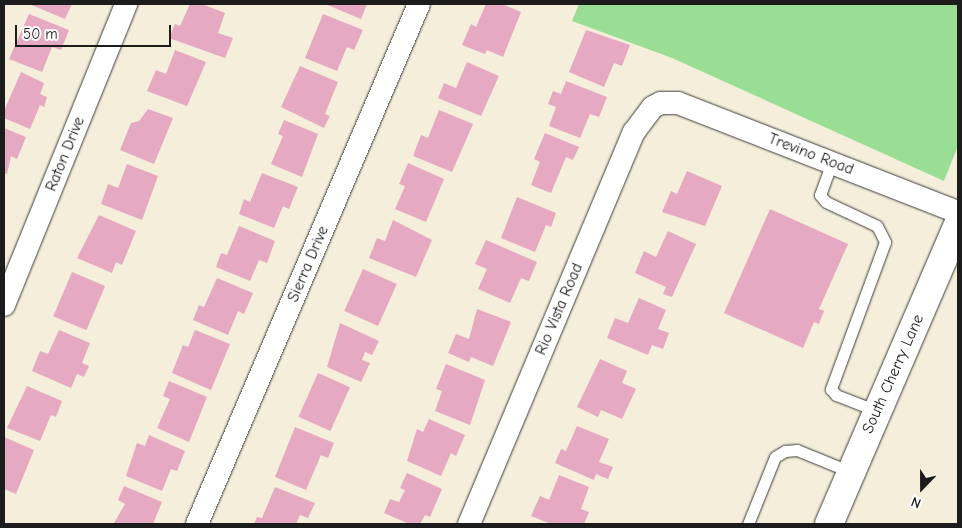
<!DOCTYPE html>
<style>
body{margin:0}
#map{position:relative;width:962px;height:528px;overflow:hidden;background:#f4eedb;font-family:"Comic Neue",sans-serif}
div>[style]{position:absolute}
.green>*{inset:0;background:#9ade96}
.building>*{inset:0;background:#e6a9c2;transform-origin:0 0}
.roads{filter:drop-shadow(0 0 1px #3c3c39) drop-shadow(0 0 1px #3c3c39)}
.lane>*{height:11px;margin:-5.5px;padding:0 5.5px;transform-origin:5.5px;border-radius:5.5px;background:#fff}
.street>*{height:22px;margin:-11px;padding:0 11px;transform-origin:11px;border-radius:11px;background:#fff}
.secondary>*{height:28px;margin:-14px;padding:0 14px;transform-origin:14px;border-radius:14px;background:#fff}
span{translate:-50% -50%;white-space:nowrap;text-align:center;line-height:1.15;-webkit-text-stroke:4.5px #fff;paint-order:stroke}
.street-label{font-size:16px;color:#1c1c1c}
.frame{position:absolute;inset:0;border:5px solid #1c1c1c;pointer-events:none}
.north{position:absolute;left:897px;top:463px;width:50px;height:50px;-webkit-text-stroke:4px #fff;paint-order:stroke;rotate:202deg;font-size:14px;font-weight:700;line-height:20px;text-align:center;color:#1c1c1c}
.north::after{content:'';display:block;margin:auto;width:18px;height:22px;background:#1c1c1c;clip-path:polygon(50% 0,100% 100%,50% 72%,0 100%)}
.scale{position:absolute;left:15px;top:25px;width:156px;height:22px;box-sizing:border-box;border:2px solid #1c1c1c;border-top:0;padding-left:6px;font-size:15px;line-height:18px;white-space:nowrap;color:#1c1c1c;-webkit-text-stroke:4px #fff;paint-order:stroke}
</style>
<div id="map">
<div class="green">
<i style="clip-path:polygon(579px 4px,958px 4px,958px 146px,944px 181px,672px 58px,572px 21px)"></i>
</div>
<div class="building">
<i style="clip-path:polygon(29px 4px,72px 4px,65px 19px)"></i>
<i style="clip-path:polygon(190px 4px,202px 4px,225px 13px,218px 33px,233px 38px,225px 58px,169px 38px,175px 24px,180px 26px)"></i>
<i style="clip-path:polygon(325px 4px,367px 4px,361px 19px)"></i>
<i style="clip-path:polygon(486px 4px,502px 4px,521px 12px,503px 57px,487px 50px,485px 54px,462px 45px,471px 24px,476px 27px)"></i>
<i style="clip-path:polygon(29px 14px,69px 30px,61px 50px,52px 47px,42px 72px,9px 59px)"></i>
<i style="clip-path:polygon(323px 14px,363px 30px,354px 50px,347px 47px,337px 71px,305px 58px)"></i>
<i style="clip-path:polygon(586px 30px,630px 45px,622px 66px,614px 63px,604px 87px,569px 72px)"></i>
<i style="clip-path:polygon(175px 50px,206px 62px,187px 106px,147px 91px,156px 70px,166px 74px)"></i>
<i style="clip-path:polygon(467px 62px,499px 76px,481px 116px,438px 98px,444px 83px,456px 88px)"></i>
<i style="clip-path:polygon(300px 66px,338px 82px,325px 114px,330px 116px,324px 128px,281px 107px)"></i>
<i style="clip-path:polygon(21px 72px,44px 83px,40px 94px,47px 97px,44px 107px,40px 105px,30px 129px,4px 118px,4px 111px)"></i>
<i style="clip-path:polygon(566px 81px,607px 97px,599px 117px,590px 114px,580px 138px,549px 126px,556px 107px,548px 104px,553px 91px,561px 94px)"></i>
<i style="clip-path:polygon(148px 109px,173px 118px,154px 164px,120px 150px,131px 123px,139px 121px)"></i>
<i style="clip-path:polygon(439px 110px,473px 124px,452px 172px,413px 156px,421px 135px,428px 138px)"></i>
<i style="clip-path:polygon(284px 120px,318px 134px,302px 177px,271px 164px,283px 136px,278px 134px)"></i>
<i style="clip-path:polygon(4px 128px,26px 137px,17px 159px,11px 156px,7px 174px,4px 173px)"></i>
<i style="clip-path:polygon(545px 133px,579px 147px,573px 160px,566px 157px,551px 193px,531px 185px,540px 162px,534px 159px)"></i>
<i style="clip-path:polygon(408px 163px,444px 179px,426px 222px,395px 209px,405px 186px,399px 184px)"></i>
<i style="clip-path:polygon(127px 164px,158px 176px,142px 220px,101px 204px,108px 184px,118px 188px)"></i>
<i style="clip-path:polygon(687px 171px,722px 186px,705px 226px,662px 212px,671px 191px,677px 194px)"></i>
<i style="clip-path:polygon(262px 173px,298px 187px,289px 209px,283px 206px,274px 228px,239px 214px,244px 199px,250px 202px)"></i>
<i style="clip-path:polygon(517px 197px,556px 213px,551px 227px,546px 225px,535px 252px,501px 238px)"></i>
<i style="clip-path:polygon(770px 209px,848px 244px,819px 309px,824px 311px,819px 324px,814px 322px,803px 348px,724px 313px)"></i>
<i style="clip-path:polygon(99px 215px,136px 231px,122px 265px,116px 262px,112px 273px,77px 258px)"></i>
<i style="clip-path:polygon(393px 220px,432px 240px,416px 277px,369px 258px,377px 238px,385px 241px)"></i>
<i style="clip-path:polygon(239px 226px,275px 241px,267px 263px,259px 260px,250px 281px,216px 267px,221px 253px,227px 255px)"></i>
<i style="clip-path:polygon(668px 231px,696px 244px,672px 297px,663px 294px,666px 287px,635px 273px,644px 251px,656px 257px)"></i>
<i style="clip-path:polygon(486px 240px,537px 262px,529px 281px,521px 278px,510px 303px,478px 289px,487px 269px,475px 264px)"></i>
<i style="left:363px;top:269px;width:37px;height:46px;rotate:24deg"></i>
<i style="left:72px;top:272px;width:36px;height:48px;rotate:23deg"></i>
<i style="clip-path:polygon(217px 278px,253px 293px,244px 314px,238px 311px,228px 335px,193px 320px,199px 305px,204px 307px)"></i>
<i style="clip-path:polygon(639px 298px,666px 310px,658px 329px,669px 333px,663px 349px,652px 345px,648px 355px,607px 338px,615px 318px,628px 323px)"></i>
<i style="clip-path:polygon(477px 309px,511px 322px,493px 366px,471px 357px,469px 362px,448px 353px,456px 334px,469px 339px)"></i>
<i style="clip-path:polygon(340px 323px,379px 341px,372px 355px,365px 352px,362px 360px,370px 363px,361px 382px,327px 367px)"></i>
<i style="clip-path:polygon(59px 330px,90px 343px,82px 363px,89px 366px,84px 377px,77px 374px,71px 388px,32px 371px,40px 351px,48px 354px)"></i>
<i style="clip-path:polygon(195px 330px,230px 344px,211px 390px,172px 373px,183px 345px,188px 347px)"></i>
<i style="clip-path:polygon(600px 359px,627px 371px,622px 383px,636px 389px,622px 419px,601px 410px,598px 417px,577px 407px)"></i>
<i style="clip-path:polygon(446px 364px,485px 380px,470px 425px,435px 411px,442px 391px,436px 389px)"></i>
<i style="left:318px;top:373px;width:35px;height:48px;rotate:24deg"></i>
<i style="clip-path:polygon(169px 381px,207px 397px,189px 442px,157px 428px,170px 399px,163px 396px)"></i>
<i style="clip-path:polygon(27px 386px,62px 401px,56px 417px,51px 415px,40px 441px,7px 428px)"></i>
<i style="clip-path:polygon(429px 419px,465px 435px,456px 456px,451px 453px,441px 476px,407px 461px,417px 429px,423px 432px)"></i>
<i style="clip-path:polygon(577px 426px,609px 439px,599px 462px,613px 467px,608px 479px,596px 474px,594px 480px,555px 463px,561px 449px,566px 451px)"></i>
<i style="clip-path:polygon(295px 427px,334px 443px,328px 458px,321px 455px,306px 490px,275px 477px)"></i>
<i style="clip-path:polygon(149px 435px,185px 451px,177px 471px,171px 469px,162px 491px,126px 476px,137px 443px,145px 446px)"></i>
<i style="clip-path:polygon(4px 437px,34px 450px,16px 494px,4px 489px)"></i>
<i style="clip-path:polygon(407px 473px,442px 489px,430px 517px,425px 515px,420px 524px,409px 524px,384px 513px,390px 499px,399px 502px,405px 490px,400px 488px)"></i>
<i style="clip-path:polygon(559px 475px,589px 487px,581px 509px,589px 512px,584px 524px,551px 524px,531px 516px,540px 496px,549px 500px)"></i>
<i style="clip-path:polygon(124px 486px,162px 502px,153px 524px,114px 523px,125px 504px,118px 500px)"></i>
<i style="clip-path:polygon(275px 487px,315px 503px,308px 518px,300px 515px,296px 524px,254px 524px,257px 517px,262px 518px)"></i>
</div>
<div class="roads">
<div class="lane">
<i style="left:832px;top:162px;width:35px;rotate:110deg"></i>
<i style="left:820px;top:195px;width:9px;rotate:49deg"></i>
<i style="left:826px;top:202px;width:56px;rotate:25.2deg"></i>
<i style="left:877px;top:226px;width:18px;rotate:63deg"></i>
<i style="left:885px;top:242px;width:157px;rotate:110.2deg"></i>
<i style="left:831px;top:389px;width:8px;rotate:50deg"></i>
<i style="left:836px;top:395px;width:44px;rotate:21.3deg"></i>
<i style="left:748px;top:524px;width:72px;rotate:-68.1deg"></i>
<i style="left:775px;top:457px;width:12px;rotate:-31deg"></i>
<i style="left:785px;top:451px;width:12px;rotate:-5deg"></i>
<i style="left:797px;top:450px;width:58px;rotate:22.2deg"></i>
</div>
<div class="street">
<i style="left:4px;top:305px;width:325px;rotate:-67.9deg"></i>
<i style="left:197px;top:524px;width:565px;rotate:-66.88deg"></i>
<i style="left:469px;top:524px;width:425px;rotate:-67.2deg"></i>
<i style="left:634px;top:132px;width:31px;rotate:-53deg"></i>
<i style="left:653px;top:107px;width:9px;rotate:-27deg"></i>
<i style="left:661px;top:103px;width:17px"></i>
<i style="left:678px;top:103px;width:300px;rotate:21.3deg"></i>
</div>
<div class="secondary">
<i style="left:829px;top:524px;width:326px;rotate:-66.7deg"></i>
</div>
</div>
<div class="street-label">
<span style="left:65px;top:154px;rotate:-68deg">Raton Drive</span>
<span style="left:811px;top:154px;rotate:21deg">Trevino Road</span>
<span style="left:308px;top:264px;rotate:-67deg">Sierra Drive</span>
<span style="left:559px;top:309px;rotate:-67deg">Rio Vista Road</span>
<span style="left:893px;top:374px;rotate:-66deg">South Cherry Lane</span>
</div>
<div class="frame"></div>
<div class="north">N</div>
<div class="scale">50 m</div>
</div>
